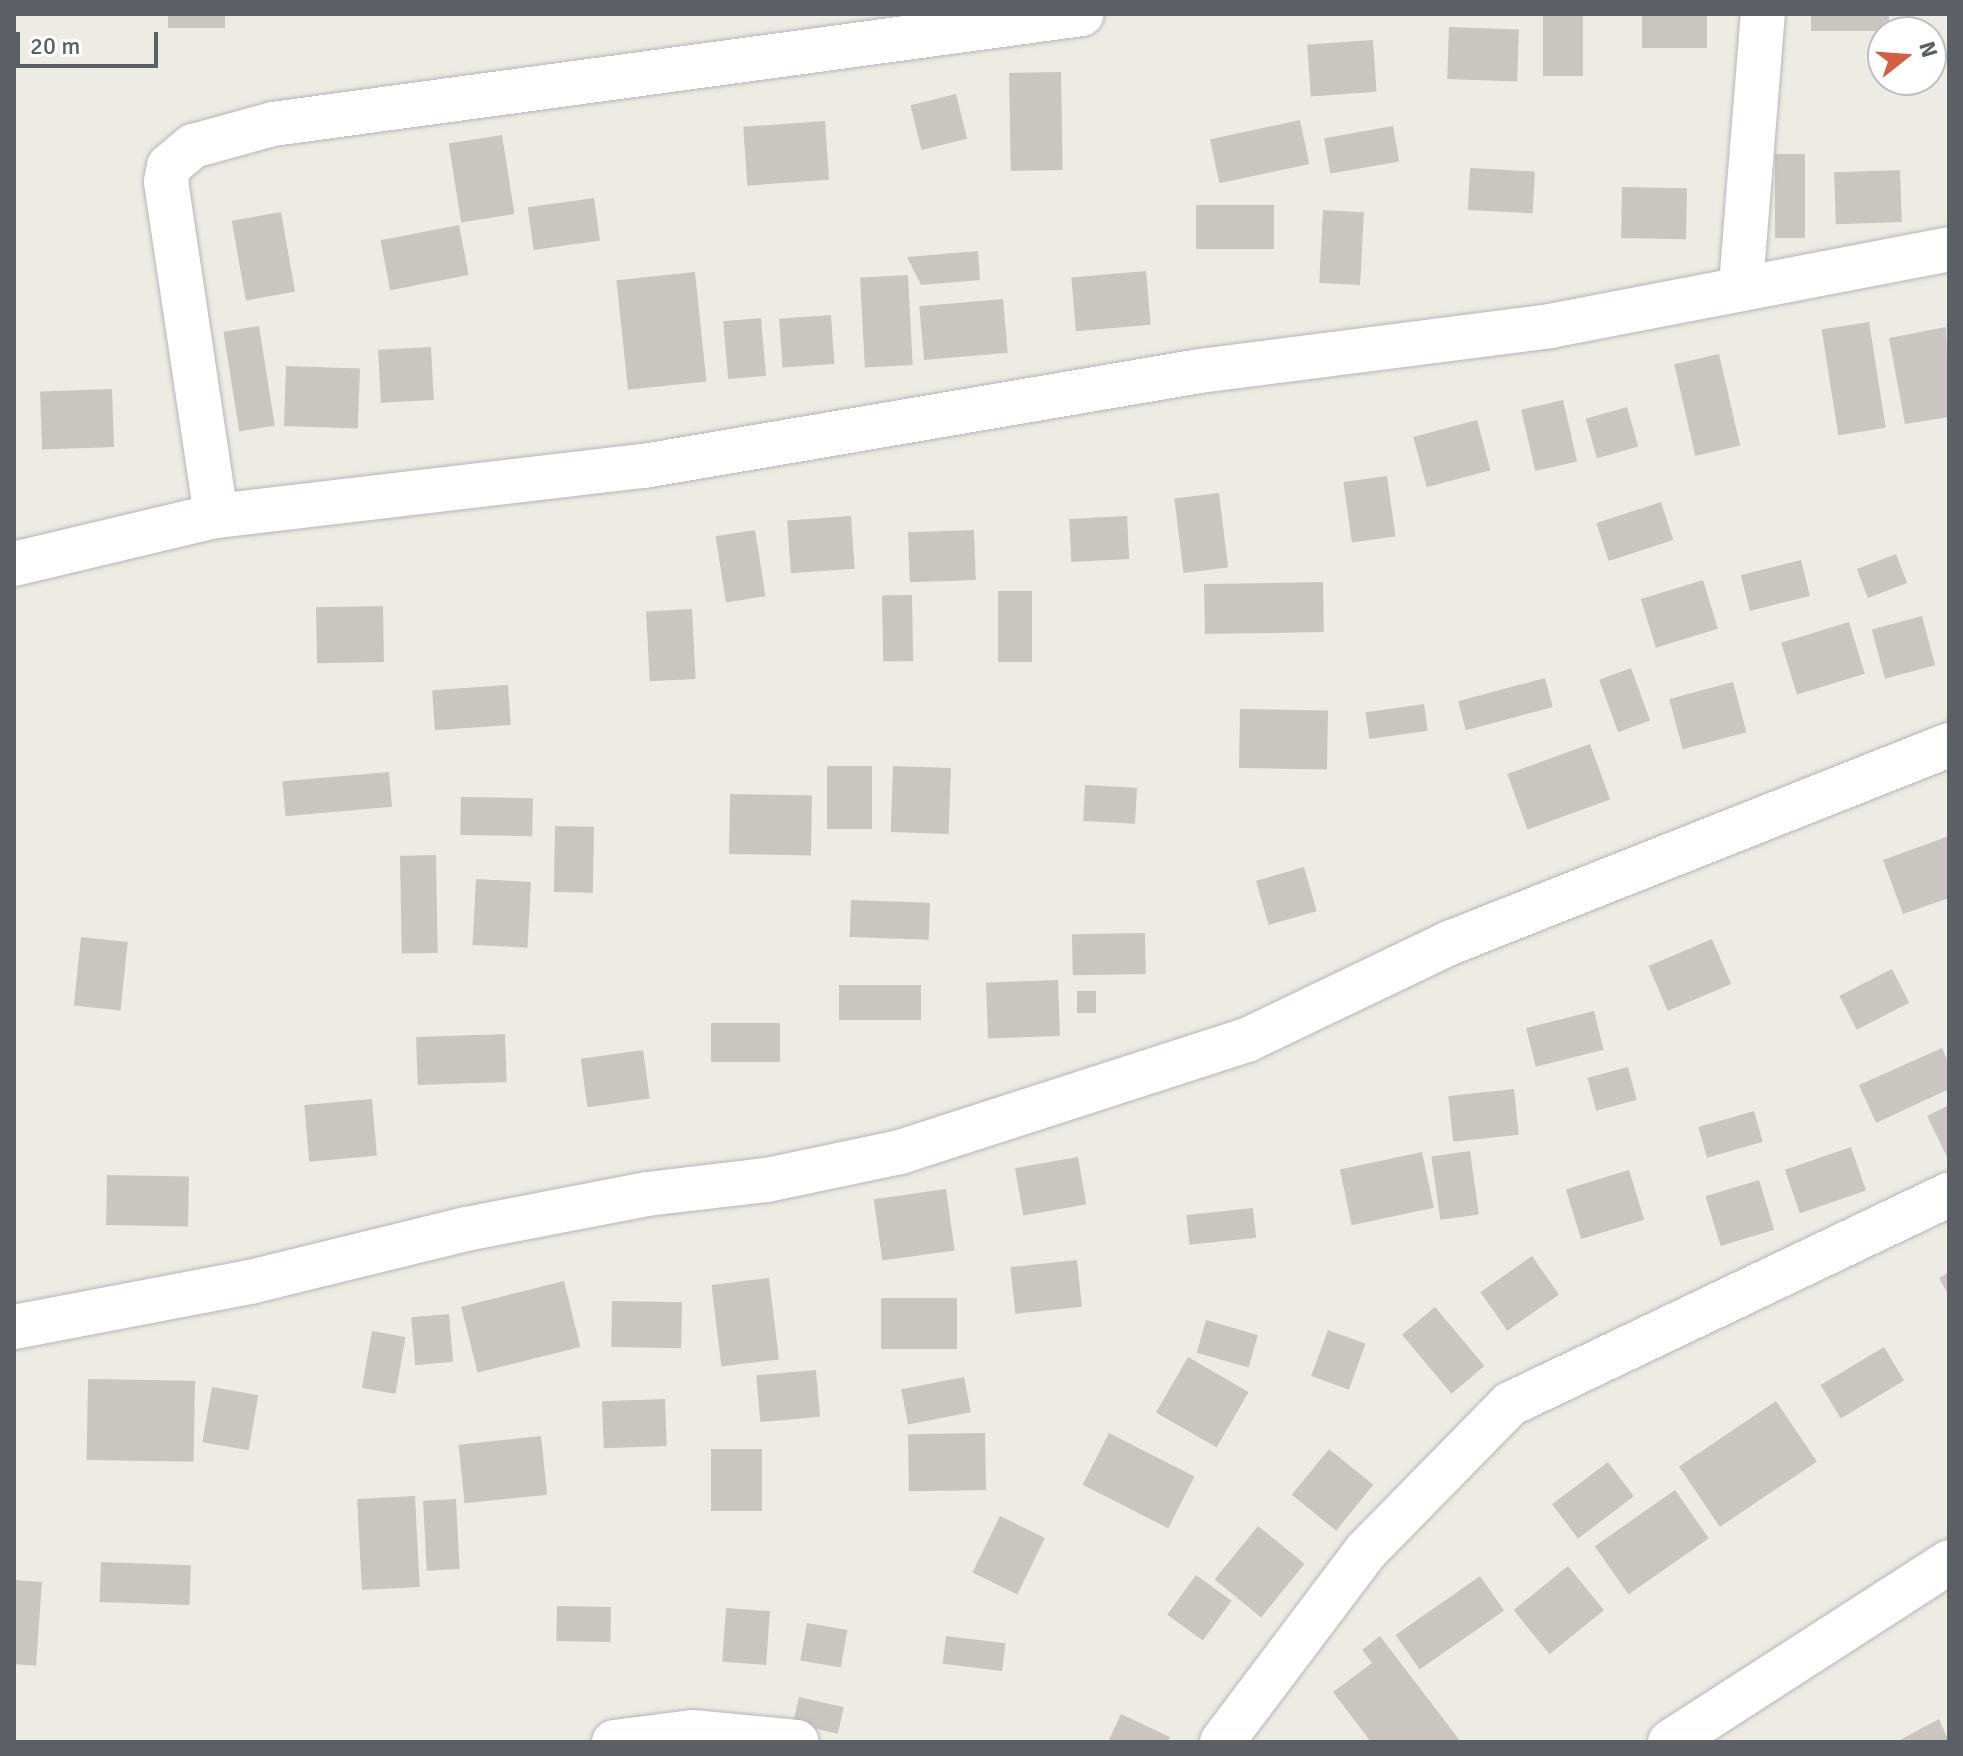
<!DOCTYPE html>
<style>
body{margin:0}
#map{position:relative;width:1963px;height:1756px;overflow:hidden;background:#edece4;font-family:Signika,sans-serif}
div>[style]{position:absolute}
.building>*{inset:0;background:#c9c6c1;transform-origin:0 0}
.roads{filter:drop-shadow(0 0 2px #b5b6ba) drop-shadow(0 0 2px #b5b6ba)}
.minor>*{height:44px;margin:-22px;padding:0 22px;transform-origin:22px;border-radius:22px;background:#fff}
span{translate:-50% -50%;white-space:nowrap;text-align:center;line-height:1.15;-webkit-text-stroke:6px #fff;paint-order:stroke}
.frame{position:absolute;inset:0;border:16px solid #5c5f63;pointer-events:none}
.north{position:absolute;left:1867px;top:16px;width:80px;height:80px;box-sizing:border-box;background:#fff;border:2px solid #bebfc1;border-radius:50%;rotate:73deg;font-size:22px;font-weight:700;line-height:32px;text-align:center;color:#5c5f63}
.north::after{content:'';display:block;margin:auto;width:28px;height:36px;background:#d75d40;clip-path:polygon(50% 0,100% 100%,50% 72%,0 100%)}
.scale{position:absolute;left:16px;top:32px;width:142px;height:36px;box-sizing:border-box;border:4px solid #5c5f63;border-top:0;padding-left:10px;font-size:24px;line-height:28px;white-space:nowrap;color:#5c5f63;-webkit-text-stroke:6px #fff;paint-order:stroke}
</style>
<div id="map">
<div class="building">
<i style="left:168px;top:14px;width:57px;height:14px"></i>
<i style="left:1543px;top:14px;width:40px;height:62px"></i>
<i style="left:1642px;top:14px;width:65px;height:34px"></i>
<i style="left:1811px;top:14px;width:78px;height:17px"></i>
<i style="left:1449px;top:27px;width:70px;height:52px;rotate:2deg"></i>
<i style="left:1373px;top:40px;width:52px;height:66px;rotate:86deg"></i>
<i style="left:1061px;top:72px;width:98px;height:52px;rotate:89deg"></i>
<i style="left:956px;top:94px;width:46px;height:47px;rotate:76deg"></i>
<i style="left:1300px;top:120px;width:45px;height:92px;rotate:78deg"></i>
<i style="left:825px;top:121px;width:59px;height:82px;rotate:86deg"></i>
<i style="left:1393px;top:126px;width:36px;height:70px;rotate:80deg"></i>
<i style="left:502px;top:135px;width:80px;height:54px;rotate:81deg"></i>
<i style="left:1775px;top:154px;width:30px;height:84px"></i>
<i style="left:1470px;top:168px;width:65px;height:42px;rotate:3deg"></i>
<i style="left:1900px;top:170px;width:52px;height:66px;rotate:88deg"></i>
<i style="left:1622px;top:187px;width:65px;height:51px;rotate:1deg"></i>
<i style="left:594px;top:198px;width:43px;height:67px;rotate:82deg"></i>
<i style="left:1196px;top:205px;width:78px;height:44px"></i>
<i style="left:1323px;top:210px;width:41px;height:73px;rotate:3deg"></i>
<i style="left:281px;top:212px;width:81px;height:50px;rotate:80deg"></i>
<i style="left:459px;top:225px;width:51px;height:80px;rotate:79deg"></i>
<i style="clip-path:polygon(978px 251px,980px 280px,921px 285px,907px 257px)"></i>
<i style="left:1146px;top:271px;width:54px;height:75px;rotate:85deg"></i>
<i style="left:695px;top:272px;width:110px;height:79px;rotate:84deg"></i>
<i style="left:908px;top:275px;width:90px;height:48px;rotate:87deg"></i>
<i style="left:1003px;top:299px;width:54px;height:84px;rotate:85deg"></i>
<i style="left:831px;top:315px;width:49px;height:52px;rotate:86deg"></i>
<i style="left:761px;top:318px;width:58px;height:38px;rotate:85deg"></i>
<i style="left:1869px;top:322px;width:107px;height:48px;rotate:81deg"></i>
<i style="left:259px;top:326px;width:101px;height:36px;rotate:81deg"></i>
<i style="clip-path:polygon(1946px 327px,1949px 417px,1905px 424px,1889px 338px)"></i>
<i style="left:431px;top:347px;width:53px;height:53px;rotate:87deg"></i>
<i style="left:1719px;top:354px;width:94px;height:46px;rotate:77deg"></i>
<i style="left:286px;top:366px;width:74px;height:60px;rotate:2deg"></i>
<i style="left:112px;top:389px;width:58px;height:72px;rotate:88deg"></i>
<i style="left:1563px;top:400px;width:63px;height:43px;rotate:77deg"></i>
<i style="left:1627px;top:407px;width:41px;height:43px;rotate:74deg"></i>
<i style="left:1477px;top:420px;width:52px;height:66px;rotate:75deg"></i>
<i style="left:1387px;top:476px;width:61px;height:44px;rotate:82deg"></i>
<i style="left:1219px;top:493px;width:75px;height:45px;rotate:83deg"></i>
<i style="left:1661px;top:502px;width:40px;height:68px;rotate:72deg"></i>
<i style="left:851px;top:516px;width:53px;height:64px;rotate:86deg"></i>
<i style="left:1127px;top:516px;width:43px;height:58px;rotate:87deg"></i>
<i style="left:755px;top:530px;width:67px;height:40px;rotate:81deg"></i>
<i style="left:974px;top:530px;width:50px;height:66px;rotate:88deg"></i>
<i style="left:1896px;top:554px;width:31px;height:42px;rotate:69deg"></i>
<i style="left:1801px;top:560px;width:37px;height:62px;rotate:76deg"></i>
<i style="left:1703px;top:580px;width:51px;height:65px;rotate:73deg"></i>
<i style="left:1323px;top:582px;width:50px;height:119px;rotate:89deg"></i>
<i style="left:998px;top:591px;width:34px;height:71px"></i>
<i style="left:912px;top:595px;width:66px;height:30px;rotate:89deg"></i>
<i style="left:383px;top:606px;width:56px;height:67px;rotate:89deg"></i>
<i style="left:692px;top:609px;width:70px;height:46px;rotate:87deg"></i>
<i style="left:1922px;top:616px;width:51px;height:52px;rotate:75deg"></i>
<i style="left:1849px;top:622px;width:54px;height:71px;rotate:73deg"></i>
<i style="left:1631px;top:668px;width:56px;height:34px;rotate:70deg"></i>
<i style="left:1545px;top:678px;width:30px;height:90px;rotate:75deg"></i>
<i style="left:1733px;top:682px;width:52px;height:66px;rotate:75deg"></i>
<i style="left:508px;top:685px;width:40px;height:76px;rotate:86deg"></i>
<i style="left:1424px;top:704px;width:27px;height:59px;rotate:82deg"></i>
<i style="left:1240px;top:709px;width:88px;height:59px;rotate:1deg"></i>
<i style="left:1590px;top:744px;width:59px;height:88px;rotate:70deg"></i>
<i style="left:827px;top:766px;width:45px;height:63px"></i>
<i style="left:893px;top:766px;width:58px;height:66px;rotate:2deg"></i>
<i style="left:389px;top:772px;width:35px;height:107px;rotate:85deg"></i>
<i style="left:1085px;top:785px;width:52px;height:36px;rotate:3deg"></i>
<i style="left:730px;top:794px;width:82px;height:60px;rotate:1deg"></i>
<i style="left:461px;top:797px;width:72px;height:38px;rotate:1deg"></i>
<i style="left:555px;top:826px;width:39px;height:66px;rotate:1deg"></i>
<i style="clip-path:polygon(1949px 836px,1949px 898px,1903px 914px,1883px 860px)"></i>
<i style="left:436px;top:855px;width:98px;height:36px;rotate:89deg"></i>
<i style="left:1304px;top:867px;width:46px;height:50px;rotate:74deg"></i>
<i style="left:476px;top:879px;width:55px;height:66px;rotate:3deg"></i>
<i style="left:851px;top:900px;width:79px;height:37px;rotate:2deg"></i>
<i style="left:1145px;top:933px;width:41px;height:73px;rotate:89deg"></i>
<i style="left:81px;top:937px;width:47px;height:69px;rotate:6deg"></i>
<i style="left:1712px;top:939px;width:49px;height:69px;rotate:67deg"></i>
<i style="left:1892px;top:969px;width:38px;height:59px;rotate:63deg"></i>
<i style="left:1058px;top:980px;width:56px;height:72px;rotate:88deg"></i>
<i style="left:839px;top:985px;width:82px;height:35px"></i>
<i style="left:1077px;top:991px;width:19px;height:22px"></i>
<i style="left:1594px;top:1011px;width:40px;height:70px;rotate:76deg"></i>
<i style="left:711px;top:1023px;width:69px;height:39px"></i>
<i style="left:505px;top:1034px;width:48px;height:89px;rotate:88deg"></i>
<i style="clip-path:polygon(1942px 1048px,1949px 1064px,1949px 1089px,1876px 1123px,1859px 1085px)"></i>
<i style="left:643px;top:1050px;width:49px;height:63px;rotate:82deg"></i>
<i style="left:1628px;top:1067px;width:34px;height:42px;rotate:75deg"></i>
<i style="left:1514px;top:1089px;width:46px;height:66px;rotate:84deg"></i>
<i style="left:372px;top:1099px;width:57px;height:68px;rotate:85deg"></i>
<i style="clip-path:polygon(1949px 1105px,1949px 1161px,1927px 1116px)"></i>
<i style="left:1754px;top:1111px;width:32px;height:58px;rotate:74deg"></i>
<i style="left:1851px;top:1147px;width:46px;height:70px;rotate:71deg"></i>
<i style="left:1470px;top:1151px;width:64px;height:39px;rotate:82deg"></i>
<i style="left:1422px;top:1152px;width:57px;height:84px;rotate:78deg"></i>
<i style="left:1078px;top:1157px;width:48px;height:64px;rotate:80deg"></i>
<i style="left:1629px;top:1170px;width:52px;height:66px;rotate:73deg"></i>
<i style="left:107px;top:1175px;width:82px;height:50px;rotate:1deg"></i>
<i style="left:1759px;top:1180px;width:52px;height:56px;rotate:73deg"></i>
<i style="left:946px;top:1189px;width:62px;height:73px;rotate:82deg"></i>
<i style="left:1253px;top:1208px;width:30px;height:67px;rotate:84deg"></i>
<i style="left:1532px;top:1256px;width:47px;height:63px;rotate:55deg"></i>
<i style="left:1077px;top:1260px;width:47px;height:67px;rotate:84deg"></i>
<i style="clip-path:polygon(1949px 1272px,1949px 1296px,1939px 1278px)"></i>
<i style="left:769px;top:1278px;width:82px;height:58px;rotate:83deg"></i>
<i style="left:564px;top:1281px;width:68px;height:106px;rotate:76deg"></i>
<i style="left:881px;top:1298px;width:76px;height:51px"></i>
<i style="left:612px;top:1301px;width:70px;height:46px;rotate:1deg"></i>
<i style="left:1435px;top:1307px;width:77px;height:43px;rotate:50deg"></i>
<i style="left:449px;top:1314px;width:48px;height:38px;rotate:85deg"></i>
<i style="left:1206px;top:1320px;width:54px;height:34px;rotate:16deg"></i>
<i style="left:1328px;top:1330px;width:40px;height:49px;rotate:20deg"></i>
<i style="left:372px;top:1331px;width:34px;height:58px;rotate:10deg"></i>
<i style="left:1884px;top:1347px;width:39px;height:74px;rotate:59deg"></i>
<i style="left:1188px;top:1357px;width:70px;height:64px;rotate:30deg"></i>
<i style="left:816px;top:1370px;width:47px;height:60px;rotate:85deg"></i>
<i style="left:964px;top:1377px;width:36px;height:64px;rotate:79deg"></i>
<i style="left:88px;top:1379px;width:107px;height:81px;rotate:1deg"></i>
<i style="left:212px;top:1387px;width:47px;height:56px;rotate:10deg"></i>
<i style="left:665px;top:1399px;width:47px;height:63px;rotate:88deg"></i>
<i style="left:1776px;top:1401px;width:73px;height:117px;rotate:56deg"></i>
<i style="left:985px;top:1433px;width:57px;height:77px;rotate:89deg"></i>
<i style="left:1109px;top:1433px;width:96px;height:58px;rotate:27deg"></i>
<i style="left:541px;top:1436px;width:59px;height:83px;rotate:84deg"></i>
<i style="left:711px;top:1449px;width:51px;height:62px"></i>
<i style="left:1329px;top:1449px;width:57px;height:59px;rotate:39deg"></i>
<i style="left:1608px;top:1462px;width:43px;height:70px;rotate:53deg"></i>
<i style="left:1675px;top:1490px;width:59px;height:98px;rotate:55deg"></i>
<i style="left:415px;top:1496px;width:91px;height:58px;rotate:87deg"></i>
<i style="left:456px;top:1499px;width:70px;height:33px;rotate:87deg"></i>
<i style="left:1000px;top:1516px;width:50px;height:63px;rotate:26deg"></i>
<i style="left:1258px;top:1526px;width:60px;height:69px;rotate:39deg"></i>
<i style="left:101px;top:1562px;width:90px;height:40px;rotate:2deg"></i>
<i style="left:1568px;top:1566px;width:57px;height:70px;rotate:51deg"></i>
<i style="left:1196px;top:1575px;width:44px;height:49px;rotate:36deg"></i>
<i style="left:1480px;top:1576px;width:42px;height:103px;rotate:55deg"></i>
<i style="left:14px;top:1580px;width:28px;height:84px;rotate:4deg"></i>
<i style="left:557px;top:1606px;width:54px;height:35px;rotate:1deg"></i>
<i style="left:726px;top:1608px;width:44px;height:54px;rotate:4deg"></i>
<i style="left:807px;top:1623px;width:41px;height:38px;rotate:10deg"></i>
<i style="left:946px;top:1636px;width:60px;height:28px;rotate:7deg"></i>
<i style="clip-path:polygon(1380px 1636px,1461px 1742px,1371px 1742px,1333px 1692px,1372px 1663px,1362px 1650px)"></i>
<i style="left:799px;top:1697px;width:46px;height:27px;rotate:13deg"></i>
<i style="clip-path:polygon(1121px 1714px,1170px 1737px,1168px 1742px,1108px 1742px)"></i>
<i style="clip-path:polygon(1939px 1719px,1949px 1742px,1896px 1742px)"></i>
</div>
<div class="roads">
<div class="minor">
<i style="left:1741px;top:285px;width:272px;rotate:-85.4deg"></i>
<i style="left:216px;top:516px;width:338px;rotate:-98.5deg"></i>
<i style="left:166px;top:182px;width:16px;rotate:-79deg"></i>
<i style="left:169px;top:166px;width:31px;rotate:-40deg"></i>
<i style="left:193px;top:146px;width:83px;rotate:-15.4deg"></i>
<i style="left:273px;top:124px;width:816px;rotate:-7.74deg"></i>
<i style="left:14px;top:564px;width:208px;rotate:-13.4deg"></i>
<i style="left:216px;top:516px;width:431px;rotate:-6.7deg"></i>
<i style="left:644px;top:466px;width:564px;rotate:-9.7deg"></i>
<i style="left:1200px;top:371px;width:353px;rotate:-7.3deg"></i>
<i style="left:1550px;top:326px;width:406px;rotate:-10.9deg"></i>
<i style="left:14px;top:1327px;width:240px;rotate:-10.8deg"></i>
<i style="left:250px;top:1282px;width:222px;rotate:-13.8deg"></i>
<i style="left:466px;top:1229px;width:184px;rotate:-10.9deg"></i>
<i style="left:647px;top:1194px;width:121px;rotate:-6.7deg"></i>
<i style="left:767px;top:1180px;width:136px;rotate:-11.9deg"></i>
<i style="left:900px;top:1152px;width:365px;rotate:-17.9deg"></i>
<i style="left:1247px;top:1040px;width:227px;rotate:-25.6deg"></i>
<i style="left:1452px;top:942px;width:535px;rotate:-21.62deg"></i>
<i style="left:614px;top:1742px;width:79px;rotate:-7.3deg"></i>
<i style="left:692px;top:1732px;width:105px;rotate:5.4deg"></i>
<i style="left:1222px;top:1742px;width:239px;rotate:-53deg"></i>
<i style="left:1366px;top:1551px;width:206px;rotate:-45.6deg"></i>
<i style="left:1510px;top:1404px;width:486px;rotate:-25.5deg"></i>
<i style="left:1670px;top:1742px;width:332px;rotate:-32.8deg"></i>
</div>
</div>
<div class="frame"></div>
<div class="north">N</div>
<div class="scale">20 m</div>
</div>
